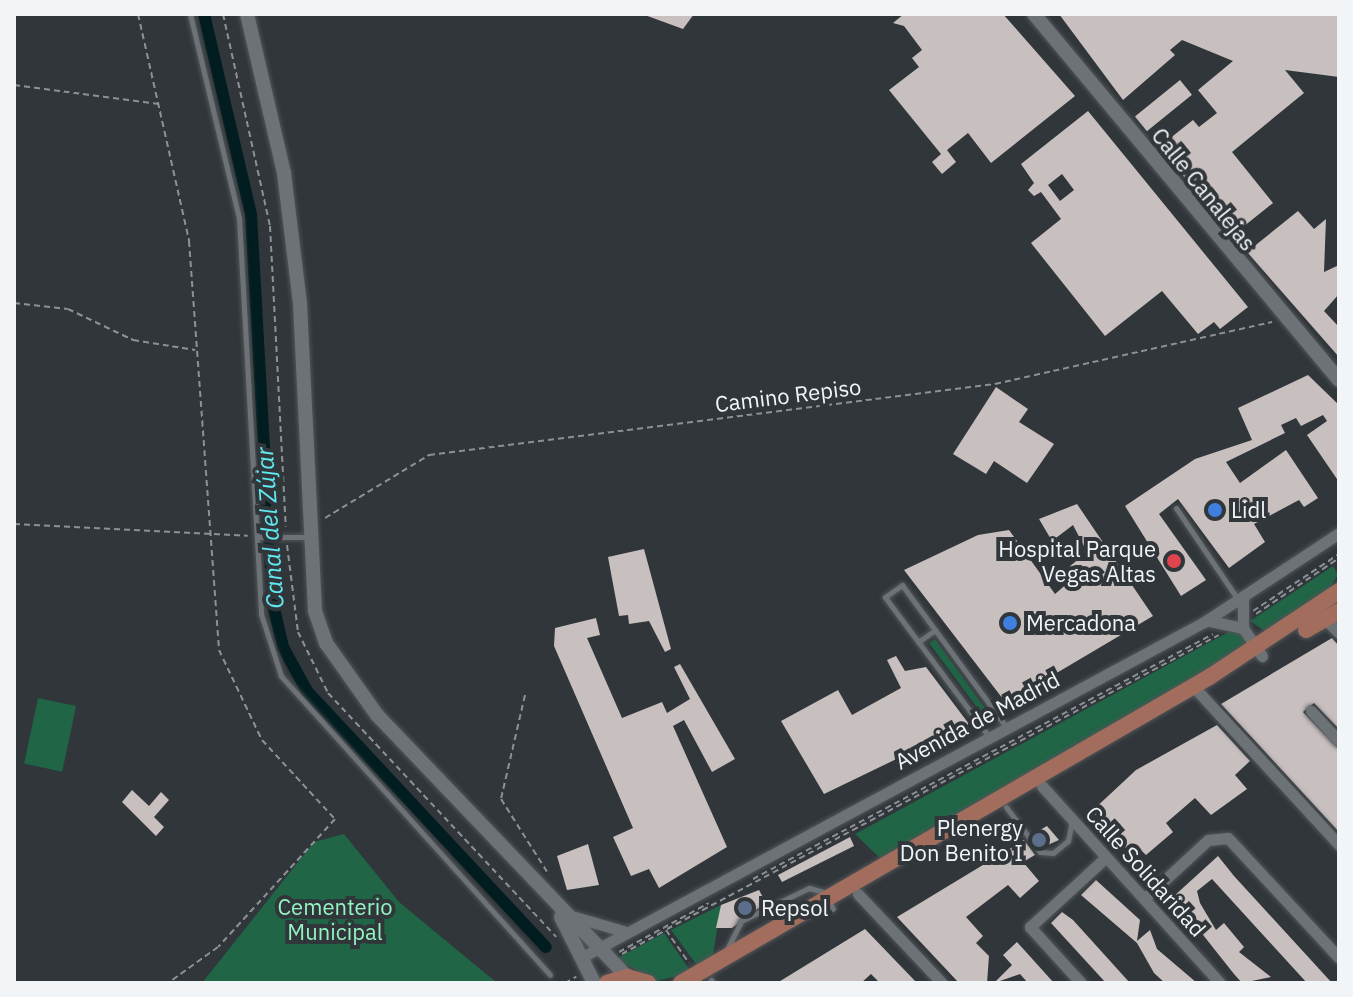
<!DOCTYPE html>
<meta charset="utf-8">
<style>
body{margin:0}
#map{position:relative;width:1353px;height:997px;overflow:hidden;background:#31363a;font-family:"IBM Plex Sans",sans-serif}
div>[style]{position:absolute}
.green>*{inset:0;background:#1f6546;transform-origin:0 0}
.canal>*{height:12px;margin:-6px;padding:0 6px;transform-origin:6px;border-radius:6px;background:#011d1f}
.building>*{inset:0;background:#c8bfbf;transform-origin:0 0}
.path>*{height:2px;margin-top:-1px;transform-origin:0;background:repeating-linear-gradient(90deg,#8d9195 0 6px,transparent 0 10px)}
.roads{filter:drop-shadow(0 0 2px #515559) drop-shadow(0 0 2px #515559)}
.lane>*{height:5px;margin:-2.5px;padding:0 2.5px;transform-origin:2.5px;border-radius:2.5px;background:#6d7277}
.street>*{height:11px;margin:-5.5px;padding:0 5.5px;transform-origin:5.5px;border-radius:5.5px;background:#6d7277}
.secondary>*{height:14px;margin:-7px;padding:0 7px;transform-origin:7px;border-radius:7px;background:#6d7277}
.primary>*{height:16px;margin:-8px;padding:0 8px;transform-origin:8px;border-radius:8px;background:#a26d5d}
.dots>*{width:22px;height:22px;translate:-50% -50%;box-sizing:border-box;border:4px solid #31363a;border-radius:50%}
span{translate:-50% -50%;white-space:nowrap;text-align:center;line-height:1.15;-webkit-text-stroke:8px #31363a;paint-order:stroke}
.street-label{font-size:22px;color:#f2f5f8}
.poi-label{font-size:22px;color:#f2f5f8}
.left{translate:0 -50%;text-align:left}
.right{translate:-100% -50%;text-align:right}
.park-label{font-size:22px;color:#92f5c2}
.water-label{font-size:24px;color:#61e9f1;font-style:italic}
.frame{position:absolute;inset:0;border:16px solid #f2f5f8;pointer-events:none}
</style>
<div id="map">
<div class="green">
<i style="clip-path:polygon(1333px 566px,1338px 575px,1329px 589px,1266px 632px,1250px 621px)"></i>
<i style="clip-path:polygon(1236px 628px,1247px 640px,1239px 653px,883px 861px,855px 834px)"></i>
<i style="clip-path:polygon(935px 639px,987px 711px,982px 714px,929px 643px)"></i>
<i style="left:38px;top:698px;width:39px;height:67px;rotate:12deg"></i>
<i style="clip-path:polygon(344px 834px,399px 902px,497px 983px,202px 983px,314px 842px)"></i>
<i style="clip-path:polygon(721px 905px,713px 955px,699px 968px,671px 930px)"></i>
<i style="clip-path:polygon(664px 933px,692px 973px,656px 981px,616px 959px)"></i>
</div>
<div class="canal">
<i style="left:204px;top:14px;width:206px;rotate:76.8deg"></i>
<i style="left:251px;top:215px;width:390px;rotate:86.8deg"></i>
<i style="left:273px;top:604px;width:44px;rotate:76.9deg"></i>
<i style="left:283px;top:647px;width:50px;rotate:61.4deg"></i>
<i style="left:307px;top:691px;width:350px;rotate:47deg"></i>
</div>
<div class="building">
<i style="clip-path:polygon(642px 14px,694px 14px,683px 29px)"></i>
<i style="clip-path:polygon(904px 14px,1003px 14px,1075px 96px,991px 163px,968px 133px,947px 150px,956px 162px,942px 174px,932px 162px,941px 154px,889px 90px,919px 67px,912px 58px,922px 50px,904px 26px,893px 23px)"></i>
<i style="clip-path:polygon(1059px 14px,1339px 14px,1339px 77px,1285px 70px,1304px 93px,1232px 152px,1273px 203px,1233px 235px,1159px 147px,1193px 120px,1199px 127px,1217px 113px,1198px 90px,1233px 61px,1182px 40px,1170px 50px,1175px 55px,1123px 100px)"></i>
<i style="left:1180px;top:80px;width:19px;height:58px;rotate:51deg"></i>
<i style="clip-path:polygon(evenodd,1088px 111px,1248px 307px,1220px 329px,1214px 322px,1198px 334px,1162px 291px,1105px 336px,1031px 243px,1061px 219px,1041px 192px,1034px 196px,1028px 190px,1034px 183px,1021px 164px,1088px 111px,1062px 174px,1074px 190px,1060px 201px,1048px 185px,1062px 174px)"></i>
<i style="clip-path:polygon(1298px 211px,1314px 229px,1326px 219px,1324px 272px,1339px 265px,1339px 294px,1324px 311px,1339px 327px,1339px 357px,1247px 252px)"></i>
<i style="clip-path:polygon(1308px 375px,1339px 405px,1339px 482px,1307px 435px,1327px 421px,1323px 415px,1301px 426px,1296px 418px,1281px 425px,1285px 433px,1226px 462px,1240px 483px,1286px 450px,1318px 498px,1304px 507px,1299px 500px,1254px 524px,1265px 542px,1229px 568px,1178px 499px,1159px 514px,1206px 580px,1181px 596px,1125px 506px,1195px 459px,1252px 440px,1238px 408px)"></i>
<i style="clip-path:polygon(996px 387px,1028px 409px,1019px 422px,1054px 444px,1027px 483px,994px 461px,986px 474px,953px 454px)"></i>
<i style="clip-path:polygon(1077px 504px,1153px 616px,1006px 703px,904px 570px,978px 535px,1009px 530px,1055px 594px,1069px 582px,1063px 572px,1087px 552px,1073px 525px,1052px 541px,1039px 519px)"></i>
<i style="clip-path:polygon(644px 549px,671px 649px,665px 652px,649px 621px,629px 624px,628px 615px,619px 616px,608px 557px)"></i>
<i style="clip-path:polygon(596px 618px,600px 635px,587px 638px,622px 718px,662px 702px,667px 713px,690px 699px,674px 667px,680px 664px,735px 759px,712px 772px,684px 720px,673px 726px,727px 847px,659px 888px,649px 869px,631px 876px,613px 837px,633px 828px,554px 646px,555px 628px)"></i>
<i style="clip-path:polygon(1332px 638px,1339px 646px,1339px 729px,1314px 703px,1303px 712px,1339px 749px,1339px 832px,1221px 704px)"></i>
<i style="clip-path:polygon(896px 656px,905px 671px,926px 667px,969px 724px,824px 794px,781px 721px,838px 690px,852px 715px,901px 688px,887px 660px)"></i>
<i style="clip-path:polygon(1217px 725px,1250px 761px,1235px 775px,1247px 789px,1211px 815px,1195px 798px,1166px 823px,1173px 832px,1146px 855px,1139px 848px,1132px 855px,1092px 811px,1136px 770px)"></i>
<i style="clip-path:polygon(132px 790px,149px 806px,161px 792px,169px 800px,154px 817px,164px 827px,156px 836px,122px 802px)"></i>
<i style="clip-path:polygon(1047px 826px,1059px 840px,1043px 847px,1033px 834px)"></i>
<i style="clip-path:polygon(850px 837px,854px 846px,782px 882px,778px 875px)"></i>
<i style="clip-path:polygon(1024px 840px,1035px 855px,1023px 862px,1039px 881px,1020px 898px,1008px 885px,966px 917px,983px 936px,976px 943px,989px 956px,987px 983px,959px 983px,897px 917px)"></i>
<i style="clip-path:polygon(588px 844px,599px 885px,567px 890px,557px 856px)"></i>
<i style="clip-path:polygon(1218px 856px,1234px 876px,1332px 983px,1307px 983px,1212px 879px,1197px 891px,1200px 903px,1216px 930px,1224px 923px,1244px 947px,1239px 952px,1271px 977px,1242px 983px,1234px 974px,1173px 897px)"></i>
<i style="clip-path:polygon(1096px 880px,1140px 920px,1137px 941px,1150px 930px,1157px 949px,1197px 983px,1165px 983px,1154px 973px,1137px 943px,1081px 895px)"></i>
<i style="clip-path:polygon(759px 890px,766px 903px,732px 928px,716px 928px,721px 905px)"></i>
<i style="clip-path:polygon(1062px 912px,1073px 920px,1130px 983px,1106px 983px,1051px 923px)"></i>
<i style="clip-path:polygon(865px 929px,917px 983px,880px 983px,871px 974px,861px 983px,777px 983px)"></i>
<i style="clip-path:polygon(1017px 942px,1054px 983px,1028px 983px,1020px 974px,994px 983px,1012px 965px,1003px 955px)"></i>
</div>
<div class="path">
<i style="left:138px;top:14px;width:233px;rotate:77.3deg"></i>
<i style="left:189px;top:241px;width:410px;rotate:85.8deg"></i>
<i style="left:219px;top:650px;width:100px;rotate:64.5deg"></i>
<i style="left:262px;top:740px;width:108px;rotate:47.3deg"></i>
<i style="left:335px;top:819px;width:173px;rotate:132.4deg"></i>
<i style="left:218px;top:947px;width:62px;rotate:144.2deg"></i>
<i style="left:223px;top:14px;width:217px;rotate:77.5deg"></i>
<i style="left:270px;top:226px;width:301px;rotate:87deg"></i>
<i style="left:14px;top:85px;width:146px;rotate:7.5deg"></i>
<i style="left:14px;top:303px;width:54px;rotate:6.3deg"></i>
<i style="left:68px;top:309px;width:72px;rotate:25.5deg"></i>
<i style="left:133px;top:340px;width:63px;rotate:9.2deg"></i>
<i style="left:325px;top:518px;width:122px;rotate:-31.2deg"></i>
<i style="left:429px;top:455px;width:570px;rotate:-7.15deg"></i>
<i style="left:995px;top:384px;width:284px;rotate:-12.6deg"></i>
<i style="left:14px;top:524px;width:234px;rotate:2.9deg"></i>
<i style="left:287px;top:545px;width:88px;rotate:82.8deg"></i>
<i style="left:298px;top:632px;width:68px;rotate:63.8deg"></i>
<i style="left:328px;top:693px;width:334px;rotate:46.9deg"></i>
<i style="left:1253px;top:611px;width:103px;rotate:-33.5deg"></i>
<i style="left:1256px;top:614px;width:100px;rotate:-34deg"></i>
<i style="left:525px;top:695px;width:107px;rotate:103deg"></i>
<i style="left:501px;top:799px;width:90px;rotate:57.7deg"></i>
<i style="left:753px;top:879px;width:521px;rotate:-28.04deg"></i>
<i style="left:667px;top:929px;width:625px;rotate:-28.04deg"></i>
<i style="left:619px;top:952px;width:102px;rotate:-28.6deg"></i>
<i style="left:622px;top:954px;width:50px;rotate:-28.6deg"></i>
<i style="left:666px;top:930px;width:40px;rotate:55.1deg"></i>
<i style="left:565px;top:983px;width:13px;rotate:-29deg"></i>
</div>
<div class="roads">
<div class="lane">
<i style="left:190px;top:14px;width:210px;rotate:76.5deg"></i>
<i style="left:239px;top:218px;width:397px;rotate:86.8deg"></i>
<i style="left:261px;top:614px;width:65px;rotate:72.1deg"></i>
<i style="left:281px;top:676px;width:402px;rotate:48deg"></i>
<i style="left:1176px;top:508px;width:109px;rotate:55.9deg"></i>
<i style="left:257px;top:537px;width:51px"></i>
<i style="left:918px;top:642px;width:21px;rotate:-35deg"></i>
<i style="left:990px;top:738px;width:176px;rotate:-126.7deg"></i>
<i style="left:885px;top:597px;width:21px;rotate:-35deg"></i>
<i style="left:902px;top:585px;width:177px;rotate:53.7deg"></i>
<i style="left:1006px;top:807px;width:56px;rotate:52.9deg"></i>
<i style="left:1040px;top:852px;width:13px;rotate:4deg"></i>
<i style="left:1053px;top:853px;width:19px;rotate:-39deg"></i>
<i style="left:1068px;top:841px;width:20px;rotate:-79deg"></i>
<i style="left:725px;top:953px;width:36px;rotate:-63deg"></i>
<i style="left:741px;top:921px;width:76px;rotate:-25.9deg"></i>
<i style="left:809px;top:888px;width:16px;rotate:15deg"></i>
<i style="left:824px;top:892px;width:19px;rotate:62deg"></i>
<i style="left:711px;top:980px;width:4px;rotate:56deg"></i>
</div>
<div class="street">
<i style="left:1243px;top:596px;width:32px;rotate:90deg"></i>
<i style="left:1243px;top:628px;width:34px;rotate:56deg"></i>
<i style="left:1325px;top:619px;width:20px;rotate:45deg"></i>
<i style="left:1210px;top:621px;width:34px;rotate:12deg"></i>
<i style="left:1193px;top:686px;width:216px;rotate:47.4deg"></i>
<i style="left:1311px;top:711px;width:41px;rotate:47deg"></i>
<i style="left:1042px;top:786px;width:266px;rotate:47.9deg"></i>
<i style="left:858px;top:894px;width:122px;rotate:46.7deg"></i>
<i style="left:1144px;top:899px;width:87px;rotate:-42.7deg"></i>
<i style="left:1208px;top:840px;width:20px;rotate:-6deg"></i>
<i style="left:1228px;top:838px;width:163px;rotate:47.2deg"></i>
<i style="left:575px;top:917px;width:50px;rotate:16.3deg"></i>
<i style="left:586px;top:955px;width:702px;rotate:-28.32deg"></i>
<i style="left:1204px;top:622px;width:162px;rotate:-33.4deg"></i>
<i style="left:1081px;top:983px;width:76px;rotate:-132.3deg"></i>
<i style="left:1030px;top:927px;width:102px;rotate:-42.6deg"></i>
</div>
<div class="secondary">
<i style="left:247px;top:14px;width:163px;rotate:76.9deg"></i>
<i style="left:284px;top:173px;width:132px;rotate:83deg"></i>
<i style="left:300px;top:304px;width:307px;rotate:87.2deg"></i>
<i style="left:315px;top:611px;width:34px;rotate:71deg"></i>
<i style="left:326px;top:643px;width:88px;rotate:54.7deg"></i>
<i style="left:377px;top:715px;width:362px;rotate:46.3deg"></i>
<i style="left:1034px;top:14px;width:476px;rotate:50.2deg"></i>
<i style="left:561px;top:917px;width:74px;rotate:63.4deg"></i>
</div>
<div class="primary">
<i style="left:1306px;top:630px;width:38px;rotate:-30deg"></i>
<i style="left:607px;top:983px;width:21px;rotate:-17deg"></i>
<i style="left:627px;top:977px;width:22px;rotate:16deg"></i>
<i style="left:681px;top:983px;width:612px;rotate:-30.08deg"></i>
<i style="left:1211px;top:676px;width:154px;rotate:-33.6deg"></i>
</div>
</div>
<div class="dots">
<i style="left:1215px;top:510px;background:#3f7fe0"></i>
<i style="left:1174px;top:561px;background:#e0444e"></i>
<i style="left:1010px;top:623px;background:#3f7fe0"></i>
<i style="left:1039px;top:840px;background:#5c6f8a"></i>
<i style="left:745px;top:908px;background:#5c6f8a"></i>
</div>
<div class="street-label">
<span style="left:1204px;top:189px;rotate:51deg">Calle Canalejas</span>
<span style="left:788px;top:395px;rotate:-7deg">Camino Repiso</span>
<span style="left:977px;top:720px;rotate:-28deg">Avenida de Madrid</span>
<span style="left:1146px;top:871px;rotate:48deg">Calle Solidaridad</span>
</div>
<div class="poi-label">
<span class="left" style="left:1231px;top:510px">Lidl</span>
<span class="right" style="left:1156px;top:561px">Hospital Parque<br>Vegas Altas</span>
<span class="left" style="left:1026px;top:623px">Mercadona</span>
<span class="right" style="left:1023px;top:840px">Plenergy<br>Don Benito I</span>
<span class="left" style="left:761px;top:908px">Repsol</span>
</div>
<div class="park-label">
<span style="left:335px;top:919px">Cementerio<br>Municipal</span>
</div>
<div class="water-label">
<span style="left:270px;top:528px;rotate:-94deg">Canal del Zújar</span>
</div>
<div class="frame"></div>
</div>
